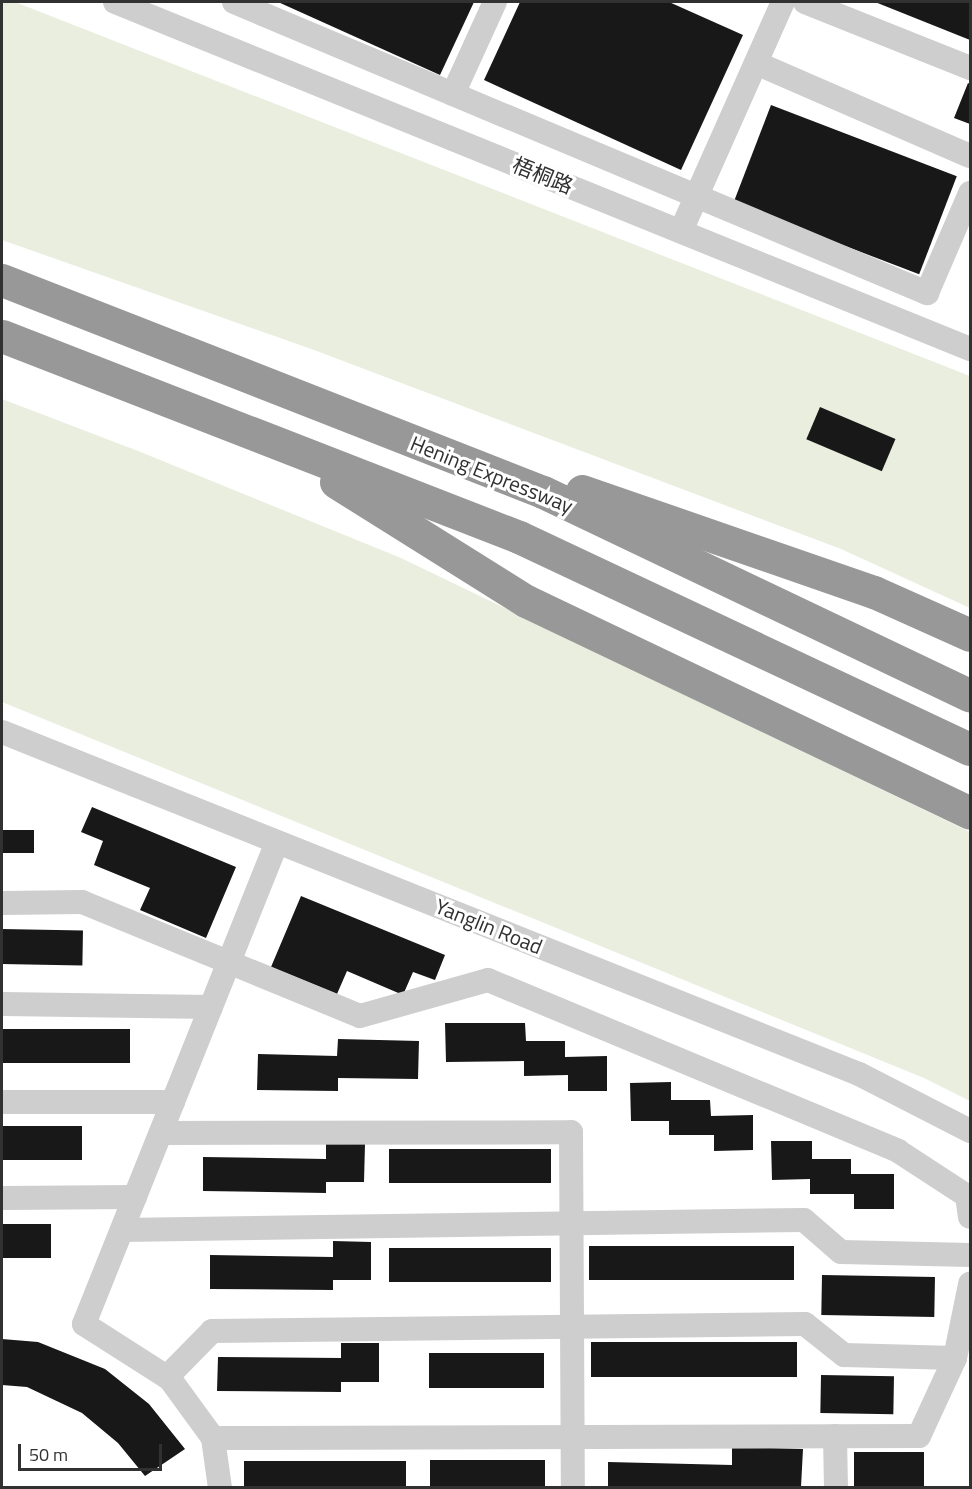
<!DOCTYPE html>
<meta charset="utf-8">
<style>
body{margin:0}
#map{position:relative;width:972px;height:1489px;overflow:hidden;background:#fff;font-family:"Titillium Web","Noto Sans SC",sans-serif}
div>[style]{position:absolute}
.green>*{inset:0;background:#e9eedf}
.building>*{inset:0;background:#181818;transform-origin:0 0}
.minor>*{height:24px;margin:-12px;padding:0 12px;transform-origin:12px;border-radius:12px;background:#cecece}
.highway>*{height:33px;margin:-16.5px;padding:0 16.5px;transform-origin:16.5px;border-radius:16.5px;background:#989898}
span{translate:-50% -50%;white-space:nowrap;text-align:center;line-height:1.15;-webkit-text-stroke:6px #fff;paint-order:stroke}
.street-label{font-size:21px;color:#313131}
.frame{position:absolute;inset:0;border:3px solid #313131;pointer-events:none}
.scale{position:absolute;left:18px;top:1444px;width:144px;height:27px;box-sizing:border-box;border:3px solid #313131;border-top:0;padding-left:8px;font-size:18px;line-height:21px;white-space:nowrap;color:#313131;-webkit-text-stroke:4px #fff;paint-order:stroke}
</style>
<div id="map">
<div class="green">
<i style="clip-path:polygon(2px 2px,15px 2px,970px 376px,970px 608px,841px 549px,314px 350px,2px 240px)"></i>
<i style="clip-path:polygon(2px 399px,138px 451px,401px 558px,970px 832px,970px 1101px,924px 1078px,2px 702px)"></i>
</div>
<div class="building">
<i style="clip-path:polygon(278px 2px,474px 2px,440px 75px)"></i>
<i style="clip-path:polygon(520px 2px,669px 2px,743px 35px,681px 170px,484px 80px)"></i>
<i style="clip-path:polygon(875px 2px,970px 2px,970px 40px)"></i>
<i style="clip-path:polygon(968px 83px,970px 84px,970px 124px,954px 118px)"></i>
<i style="left:771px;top:105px;width:199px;height:105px;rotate:21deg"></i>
<i style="left:820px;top:407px;width:82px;height:35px;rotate:23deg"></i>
<i style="clip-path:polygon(92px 807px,236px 867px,206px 938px,140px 910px,150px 888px,94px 865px,103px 841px,81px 832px)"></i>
<i style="left:2px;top:830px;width:32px;height:23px"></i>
<i style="clip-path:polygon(301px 896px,445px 955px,435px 980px,413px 972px,403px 995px,347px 971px,337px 994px,271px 967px)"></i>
<i style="left:2px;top:929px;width:81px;height:35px;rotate:1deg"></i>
<i style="clip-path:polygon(445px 1023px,525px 1023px,526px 1041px,565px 1041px,565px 1057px,607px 1056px,607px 1091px,568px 1091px,568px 1075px,524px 1076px,524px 1061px,446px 1062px)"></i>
<i style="left:2px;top:1029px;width:128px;height:34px"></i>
<i style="clip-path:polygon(338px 1039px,419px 1041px,418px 1079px,338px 1078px,338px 1091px,257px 1090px,258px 1054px,337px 1056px)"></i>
<i style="clip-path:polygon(671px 1082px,671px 1100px,710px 1100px,711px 1116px,753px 1115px,753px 1150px,714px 1151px,714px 1135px,669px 1135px,669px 1121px,631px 1121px,630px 1083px)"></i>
<i style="left:2px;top:1126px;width:80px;height:34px"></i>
<i style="clip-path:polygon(771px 1141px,812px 1141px,812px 1159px,851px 1159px,851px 1174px,894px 1174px,894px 1209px,854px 1209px,854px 1194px,810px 1194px,810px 1179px,772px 1180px)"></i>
<i style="clip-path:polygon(326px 1143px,365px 1144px,364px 1182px,326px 1182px,326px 1193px,203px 1191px,203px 1157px,326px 1159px)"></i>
<i style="left:389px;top:1149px;width:162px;height:34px"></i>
<i style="left:2px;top:1224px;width:49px;height:34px"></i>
<i style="clip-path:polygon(333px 1241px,371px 1242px,371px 1280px,333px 1280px,333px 1290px,210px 1289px,210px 1255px,333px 1257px)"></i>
<i style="left:589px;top:1246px;width:205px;height:34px"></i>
<i style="left:551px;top:1248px;width:34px;height:162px;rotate:90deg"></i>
<i style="left:822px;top:1275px;width:113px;height:40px;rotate:1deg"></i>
<i style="clip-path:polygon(2px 1339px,38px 1342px,105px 1369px,149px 1404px,185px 1449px,145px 1476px,118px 1443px,82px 1413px,27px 1387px,2px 1385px)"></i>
<i style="left:591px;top:1342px;width:206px;height:35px"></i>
<i style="clip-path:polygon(341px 1343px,379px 1343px,379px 1382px,341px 1382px,341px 1392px,217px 1391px,218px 1357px,341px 1358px)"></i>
<i style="left:544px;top:1353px;width:35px;height:115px;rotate:90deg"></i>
<i style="left:821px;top:1375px;width:73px;height:38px;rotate:1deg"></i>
<i style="clip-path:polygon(732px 1447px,803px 1449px,801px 1487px,608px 1488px,608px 1462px,732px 1465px)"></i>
<i style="left:854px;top:1452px;width:70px;height:36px"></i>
<i style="left:430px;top:1460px;width:115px;height:28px"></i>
<i style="left:406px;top:1461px;width:27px;height:162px;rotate:90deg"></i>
</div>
<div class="minor">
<i style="left:115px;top:2px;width:923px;rotate:22.09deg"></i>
<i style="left:234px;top:2px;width:752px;rotate:22.78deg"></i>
<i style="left:927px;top:293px;width:109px;rotate:-66.7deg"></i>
<i style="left:805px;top:2px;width:178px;rotate:21.8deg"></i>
<i style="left:756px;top:63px;width:233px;rotate:23.5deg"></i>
<i style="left:453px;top:94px;width:101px;rotate:-65.5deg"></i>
<i style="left:681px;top:231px;width:251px;rotate:-66deg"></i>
<i style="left:2px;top:732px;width:923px;rotate:21.76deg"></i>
<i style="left:859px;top:1074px;width:125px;rotate:27.2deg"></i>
<i style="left:2px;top:903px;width:80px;rotate:-0.7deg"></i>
<i style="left:82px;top:902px;width:300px;rotate:22.3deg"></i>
<i style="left:360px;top:1016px;width:133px;rotate:-15.7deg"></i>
<i style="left:488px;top:980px;width:444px;rotate:22.6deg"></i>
<i style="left:898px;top:1151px;width:82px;rotate:33.1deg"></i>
<i style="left:967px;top:1196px;width:21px;rotate:82deg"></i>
<i style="left:2px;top:1004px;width:209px;rotate:0.8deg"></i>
<i style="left:2px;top:1102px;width:171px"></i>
<i style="left:161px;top:1133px;width:410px;rotate:-0.1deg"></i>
<i style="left:571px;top:1132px;width:356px;rotate:89.7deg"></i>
<i style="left:2px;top:1198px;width:133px;rotate:-0.4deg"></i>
<i style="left:122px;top:1230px;width:682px;rotate:-0.84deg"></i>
<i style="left:804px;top:1220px;width:49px;rotate:40.9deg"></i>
<i style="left:841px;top:1252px;width:129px;rotate:1.3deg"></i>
<i style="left:167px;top:1377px;width:64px;rotate:-45.6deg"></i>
<i style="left:212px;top:1331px;width:593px;rotate:-0.68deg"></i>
<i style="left:805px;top:1324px;width:50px;rotate:38.5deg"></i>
<i style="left:844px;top:1355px;width:111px;rotate:1.5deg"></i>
<i style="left:835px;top:1436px;width:52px;rotate:88.9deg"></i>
<i style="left:213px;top:1438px;width:706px;rotate:-0.16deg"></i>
<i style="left:919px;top:1436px;width:86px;rotate:-65.2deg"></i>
<i style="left:955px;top:1358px;width:76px;rotate:-78.5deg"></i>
<i style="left:220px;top:1488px;width:50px;rotate:-98deg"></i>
<i style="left:213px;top:1438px;width:73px;rotate:-126.1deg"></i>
<i style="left:170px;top:1379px;width:102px;rotate:-147.4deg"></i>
<i style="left:84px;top:1324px;width:519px;rotate:-68.18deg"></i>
</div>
<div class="highway">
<i style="left:2px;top:280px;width:581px;rotate:21.4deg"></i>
<i style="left:543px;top:492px;width:473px;rotate:25.5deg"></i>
<i style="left:2px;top:336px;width:555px;rotate:21.25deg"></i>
<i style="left:519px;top:537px;width:498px;rotate:25.2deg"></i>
<i style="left:336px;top:482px;width:224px;rotate:32.1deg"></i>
<i style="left:526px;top:601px;width:492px;rotate:25.5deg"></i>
<i style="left:582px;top:491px;width:309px;rotate:19.1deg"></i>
<i style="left:874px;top:592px;width:105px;rotate:24.1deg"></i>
</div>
<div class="street-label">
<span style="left:543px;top:175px;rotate:22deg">梧桐路</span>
<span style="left:492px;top:474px;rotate:22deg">Hening Expressway</span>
<span style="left:489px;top:926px;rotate:22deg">Yanglin Road</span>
</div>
<div class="frame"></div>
<div class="scale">50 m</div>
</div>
